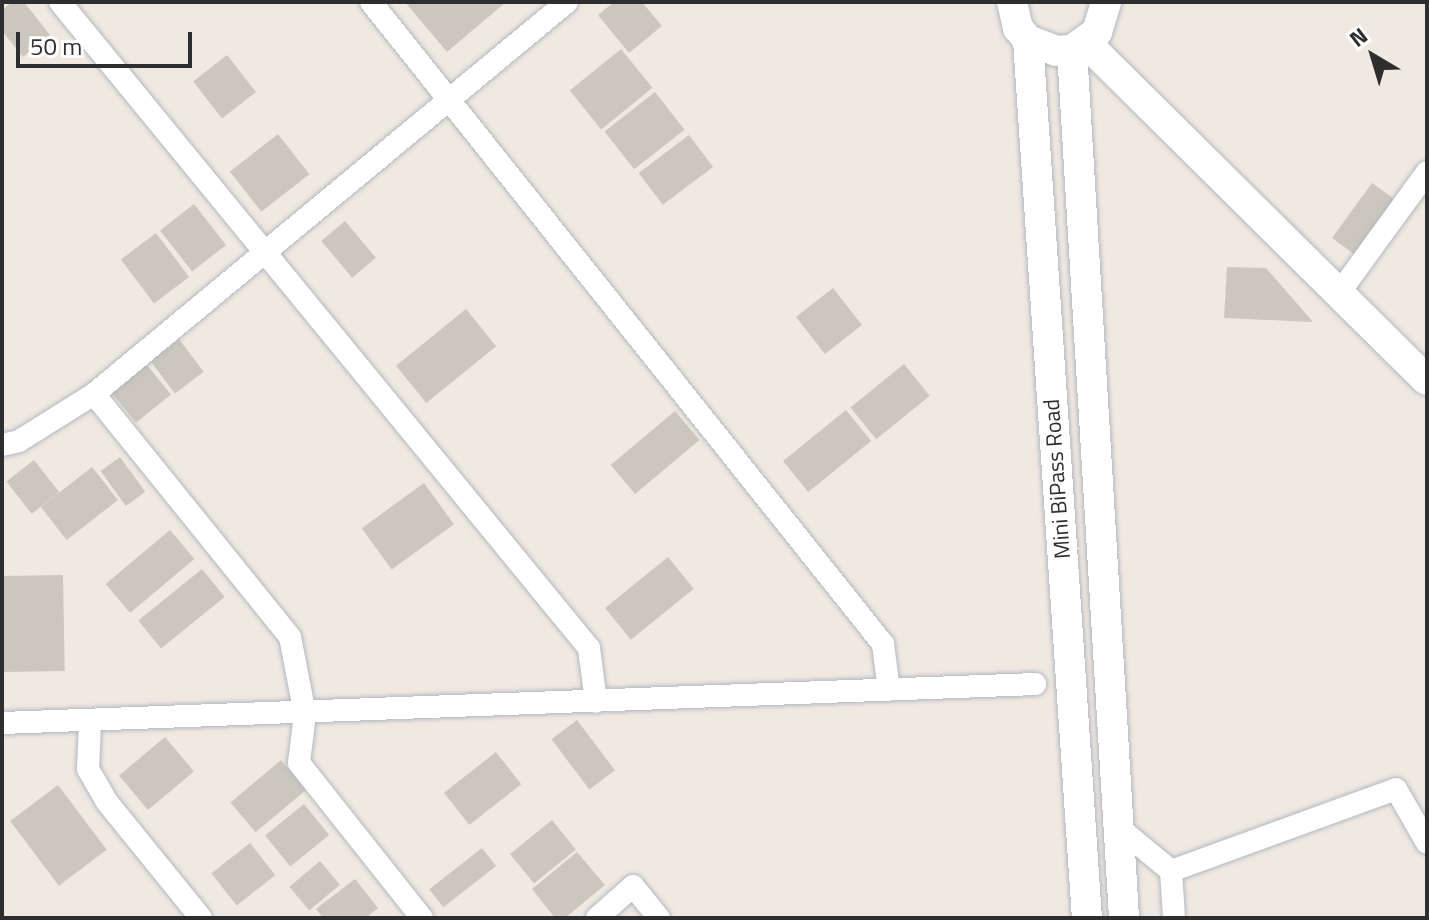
<!DOCTYPE html>
<style>
body{margin:0}
#map{position:relative;width:1429px;height:920px;overflow:hidden;background:#efe9e1;font-family:"Titillium Web",sans-serif}
div>[style]{position:absolute}
.building>*{inset:0;background:#cbc7bf;transform-origin:0 0}
.roads{filter:drop-shadow(0 0 2px #b4b7c1) drop-shadow(0 0 2px #b4b7c1)}
.street>*{height:22px;margin:-11px;padding:0 11px;transform-origin:11px;border-radius:11px;background:#fff}
.secondary>*{height:30px;margin:-15px;padding:0 15px;transform-origin:15px;border-radius:15px;background:#fff}
span{translate:-50% -50%;white-space:nowrap;text-align:center;line-height:1.15;-webkit-text-stroke:8px #fff;paint-order:stroke}
.street-label{font-size:22px;color:#2e2e2e}
.frame{position:absolute;inset:0;border:4px solid #2e2e2e;pointer-events:none}
.north{position:absolute;left:1333px;top:16px;width:80px;height:80px;-webkit-text-stroke:6px #fff;paint-order:stroke;rotate:322deg;font-size:22px;font-weight:700;line-height:32px;text-align:center;color:#2e2e2e}
.north::after{content:'';display:block;margin:auto;width:28px;height:36px;background:#2e2e2e;clip-path:polygon(50% 0,100% 100%,50% 72%,0 100%)}
.scale{position:absolute;left:16px;top:32px;width:176px;height:36px;box-sizing:border-box;border:4px solid #2e2e2e;border-top:0;padding-left:10px;font-size:24px;line-height:28px;white-space:nowrap;color:#2e2e2e;-webkit-text-stroke:6px #fff;paint-order:stroke}
</style>
<div id="map">
<div class="building">
<i style="clip-path:polygon(12px 2px,24px 2px,50px 35px,23px 57px,2px 31px,2px 10px)"></i>
<i style="clip-path:polygon(405px 2px,506px 2px,447px 52px)"></i>
<i style="clip-path:polygon(614px 2px,642px 2px,662px 26px,629px 53px,598px 15px)"></i>
<i style="left:621px;top:49px;width:50px;height:66px;rotate:51deg"></i>
<i style="left:227px;top:55px;width:47px;height:43px;rotate:52deg"></i>
<i style="left:655px;top:92px;width:48px;height:64px;rotate:52deg"></i>
<i style="left:278px;top:134px;width:51px;height:61px;rotate:52deg"></i>
<i style="left:689px;top:135px;width:40px;height:63px;rotate:53deg"></i>
<i style="left:1372px;top:183px;width:27px;height:68px;rotate:36deg"></i>
<i style="left:194px;top:204px;width:52px;height:43px;rotate:52deg"></i>
<i style="left:345px;top:221px;width:48px;height:31px;rotate:50deg"></i>
<i style="left:156px;top:233px;width:55px;height:44px;rotate:53deg"></i>
<i style="clip-path:polygon(1227px 267px,1266px 268px,1313px 322px,1224px 318px)"></i>
<i style="left:833px;top:288px;width:47px;height:47px;rotate:52deg"></i>
<i style="left:466px;top:309px;width:48px;height:90px;rotate:51deg"></i>
<i style="left:179px;top:339px;width:41px;height:36px;rotate:53deg"></i>
<i style="left:904px;top:364px;width:41px;height:69px;rotate:51deg"></i>
<i style="left:147px;top:365px;width:38px;height:45px;rotate:51deg"></i>
<i style="left:846px;top:410px;width:40px;height:81px;rotate:51deg"></i>
<i style="left:675px;top:411px;width:38px;height:84px;rotate:50deg"></i>
<i style="left:120px;top:457px;width:43px;height:24px;rotate:54deg"></i>
<i style="left:34px;top:460px;width:41px;height:35px;rotate:52deg"></i>
<i style="left:92px;top:467px;width:42px;height:65px;rotate:52deg"></i>
<i style="left:424px;top:483px;width:51px;height:77px;rotate:54deg"></i>
<i style="left:170px;top:530px;width:38px;height:84px;rotate:50deg"></i>
<i style="left:668px;top:557px;width:41px;height:81px;rotate:51deg"></i>
<i style="left:202px;top:569px;width:36px;height:82px;rotate:51deg"></i>
<i style="left:63px;top:575px;width:96px;height:61px;rotate:89deg"></i>
<i style="left:577px;top:720px;width:63px;height:32px;rotate:53deg"></i>
<i style="left:165px;top:737px;width:45px;height:60px;rotate:50deg"></i>
<i style="left:496px;top:752px;width:41px;height:66px;rotate:52deg"></i>
<i style="left:281px;top:760px;width:39px;height:66px;rotate:50deg"></i>
<i style="left:58px;top:785px;width:81px;height:60px;rotate:53deg"></i>
<i style="left:304px;top:804px;width:40px;height:50px;rotate:51deg"></i>
<i style="left:552px;top:820px;width:38px;height:54px;rotate:51deg"></i>
<i style="left:250px;top:843px;width:41px;height:49px;rotate:52deg"></i>
<i style="left:482px;top:848px;width:23px;height:67px;rotate:52deg"></i>
<i style="clip-path:polygon(577px 852px,605px 885px,565px 918px,555px 918px,532px 889px)"></i>
<i style="left:320px;top:861px;width:31px;height:40px;rotate:50deg"></i>
<i style="clip-path:polygon(355px 879px,378px 908px,366px 918px,323px 918px,316px 909px)"></i>
</div>
<div class="roads">
<div class="street">
<i style="left:60px;top:2px;width:835px;rotate:50.69deg"></i>
<i style="left:589px;top:648px;width:54px;rotate:82.6deg"></i>
<i style="left:371px;top:2px;width:821px;rotate:51.43deg"></i>
<i style="left:883px;top:644px;width:46px;rotate:82.6deg"></i>
<i style="left:1337px;top:296px;width:153px;rotate:-54deg"></i>
<i style="left:94px;top:394px;width:312px;rotate:51.1deg"></i>
<i style="left:290px;top:637px;width:78px;rotate:79deg"></i>
<i style="left:305px;top:714px;width:49px;rotate:97deg"></i>
<i style="left:299px;top:763px;width:198px;rotate:51.6deg"></i>
<i style="left:2px;top:445px;width:17px;rotate:-13deg"></i>
<i style="left:19px;top:441px;width:89px;rotate:-32.1deg"></i>
<i style="left:94px;top:394px;width:614px;rotate:-39.65deg"></i>
<i style="left:2px;top:723px;width:1034px;rotate:-2.16deg"></i>
<i style="left:90px;top:723px;width:46px;rotate:92.5deg"></i>
<i style="left:88px;top:769px;width:38px;rotate:60deg"></i>
<i style="left:107px;top:802px;width:149px;rotate:51deg"></i>
<i style="left:1118px;top:827px;width:69px;rotate:39.7deg"></i>
<i style="left:1171px;top:871px;width:47px;rotate:86.3deg"></i>
<i style="left:1171px;top:871px;width:239px;rotate:-20deg"></i>
<i style="left:1396px;top:789px;width:62px;rotate:60.1deg"></i>
<i style="left:597px;top:918px;width:48px;rotate:-41.6deg"></i>
<i style="left:633px;top:886px;width:41px;rotate:50.9deg"></i>
</div>
<div class="secondary">
<i style="left:1012px;top:2px;width:27px;rotate:77deg"></i>
<i style="left:1018px;top:28px;width:16px;rotate:50deg"></i>
<i style="left:1028px;top:40px;width:30px;rotate:21deg"></i>
<i style="left:1056px;top:51px;width:16px;rotate:-4deg"></i>
<i style="left:1072px;top:50px;width:31px;rotate:-36deg"></i>
<i style="left:1097px;top:32px;width:31px;rotate:-73deg"></i>
<i style="left:1028px;top:40px;width:880px;rotate:86.16deg"></i>
<i style="left:1086px;top:43px;width:479px;rotate:44.7deg"></i>
<i style="left:1072px;top:50px;width:870px;rotate:86.57deg"></i>
</div>
</div>
<div class="street-label">
<span style="left:1057px;top:479px;rotate:-94deg">Mini BiPass Road</span>
</div>
<div class="frame"></div>
<div class="north">N</div>
<div class="scale">50 m</div>
</div>
